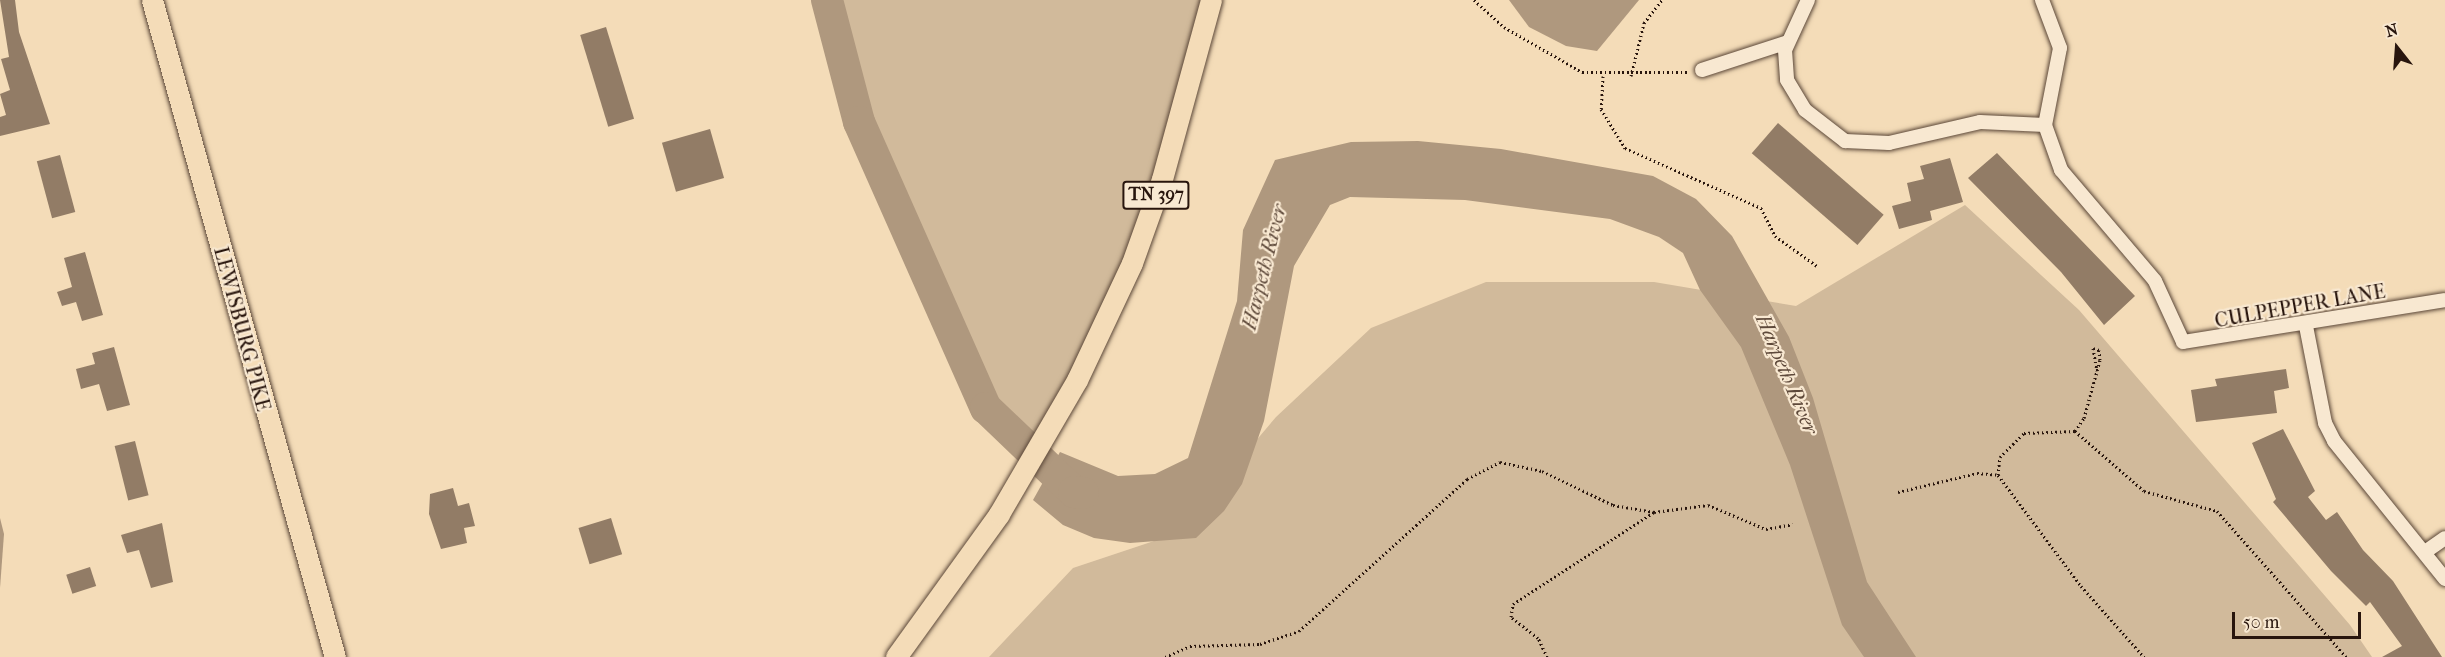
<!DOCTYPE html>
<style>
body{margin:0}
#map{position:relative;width:2445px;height:657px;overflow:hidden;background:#f4dcb8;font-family:"IM FELL French Canon",serif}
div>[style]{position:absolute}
.green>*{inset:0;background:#d1ba9b}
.water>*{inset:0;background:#af987e}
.river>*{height:32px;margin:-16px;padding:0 16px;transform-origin:16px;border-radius:16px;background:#af987e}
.building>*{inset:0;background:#927c66;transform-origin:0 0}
.path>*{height:3px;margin-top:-1.5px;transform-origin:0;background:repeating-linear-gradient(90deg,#28150d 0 1.5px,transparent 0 4.5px)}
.roads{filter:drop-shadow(0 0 2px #5b4738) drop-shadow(0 0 2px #5b4738)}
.street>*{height:14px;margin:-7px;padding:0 7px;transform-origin:7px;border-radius:7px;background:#f8e8d1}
.primary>*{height:21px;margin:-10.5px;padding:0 10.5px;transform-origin:10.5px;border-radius:10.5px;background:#f4dcb8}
span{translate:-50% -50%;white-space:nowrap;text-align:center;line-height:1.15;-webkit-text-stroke:4.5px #f8e8d1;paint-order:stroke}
.shield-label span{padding:2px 4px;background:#f8e8d1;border:2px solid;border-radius:4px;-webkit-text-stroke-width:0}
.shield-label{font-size:18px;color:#28150d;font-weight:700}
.street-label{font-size:20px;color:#28150d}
.water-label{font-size:21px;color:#5e493a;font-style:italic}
.north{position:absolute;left:2367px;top:18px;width:60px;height:60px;-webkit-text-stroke:4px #f8e8d1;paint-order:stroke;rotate:343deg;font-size:16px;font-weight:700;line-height:24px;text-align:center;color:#28150d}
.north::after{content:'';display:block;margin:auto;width:21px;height:27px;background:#28150d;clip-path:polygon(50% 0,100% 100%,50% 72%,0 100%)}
.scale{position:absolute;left:2232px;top:612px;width:129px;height:27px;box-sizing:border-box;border:3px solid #28150d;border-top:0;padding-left:8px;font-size:18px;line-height:21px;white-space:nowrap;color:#28150d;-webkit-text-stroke:4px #f8e8d1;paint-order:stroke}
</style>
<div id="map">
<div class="green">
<i style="clip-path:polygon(827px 0,1211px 0,1162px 179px,1036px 450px,986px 408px,859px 122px)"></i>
<i style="clip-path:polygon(1965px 205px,2079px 310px,2350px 625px,2372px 657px,989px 657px,1073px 568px,1178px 533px,1276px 417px,1371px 328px,1486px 282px,1654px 282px,1796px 306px)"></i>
</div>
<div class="water">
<i style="clip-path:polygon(1509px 0,1639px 0,1597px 51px,1566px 46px,1529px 27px)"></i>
<i style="clip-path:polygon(1418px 141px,1501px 149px,1653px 176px,1696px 199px,1732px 236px,1789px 337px,1813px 398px,1867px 582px,1916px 657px,1864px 657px,1842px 625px,1790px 465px,1741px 347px,1700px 290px,1683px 253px,1659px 237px,1610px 219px,1465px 200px,1350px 197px,1330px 205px,1294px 266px,1264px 421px,1242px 484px,1224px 511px,1196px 538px,1130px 543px,1094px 538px,1063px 525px,1033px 500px,1060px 452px,1118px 476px,1155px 474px,1188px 458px,1237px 301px,1243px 230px,1275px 160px,1351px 142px)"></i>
<i style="clip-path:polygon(0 518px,4px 534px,0 588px)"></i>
</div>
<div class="river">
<i style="left:827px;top:0;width:126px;rotate:75.3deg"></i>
<i style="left:859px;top:122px;width:313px;rotate:66.1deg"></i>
<i style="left:986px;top:408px;width:122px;rotate:43.7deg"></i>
<i style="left:1074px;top:492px;width:9px;rotate:6deg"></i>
</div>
<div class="building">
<i style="clip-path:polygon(0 0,15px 0,19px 32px,50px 124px,0 136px,0 117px,6px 115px,0 94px,10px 90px,1px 59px,9px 57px)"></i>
<i style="left:606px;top:27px;width:96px;height:27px;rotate:73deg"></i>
<i style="left:1778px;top:123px;width:140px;height:40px;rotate:41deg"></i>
<i style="left:710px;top:129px;width:51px;height:50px;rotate:74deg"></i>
<i style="clip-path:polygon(1997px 153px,2135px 296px,2104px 325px,2061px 272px,1968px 178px)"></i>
<i style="left:60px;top:155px;width:59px;height:24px;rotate:75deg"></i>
<i style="clip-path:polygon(1950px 158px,1963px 202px,1930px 211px,1932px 220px,1899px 229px,1892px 206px,1911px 201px,1907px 183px,1924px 179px,1920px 166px)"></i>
<i style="clip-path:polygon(85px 252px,103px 315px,82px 321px,76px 302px,62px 306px,57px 292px,72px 287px,64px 258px)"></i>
<i style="clip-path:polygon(114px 347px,130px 405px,107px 411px,99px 384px,81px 389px,76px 369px,95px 364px,92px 353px)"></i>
<i style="clip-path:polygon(2286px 369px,2289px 388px,2274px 391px,2277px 413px,2196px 422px,2191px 390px,2217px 386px,2215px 379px)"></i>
<i style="clip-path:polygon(2283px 429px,2315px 491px,2308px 497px,2326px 520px,2337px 512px,2363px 550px,2393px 581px,2442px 657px,2382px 657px,2402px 646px,2370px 602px,2366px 606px,2331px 571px,2273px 502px,2276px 499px,2252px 443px)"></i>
<i style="left:135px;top:441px;width:56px;height:21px;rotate:76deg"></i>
<i style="clip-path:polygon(453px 488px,458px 506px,469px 503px,475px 526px,464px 528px,467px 543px,441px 549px,429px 514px,430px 494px)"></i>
<i style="left:611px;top:518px;width:38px;height:34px;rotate:73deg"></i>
<i style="clip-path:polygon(162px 523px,173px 582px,151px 588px,139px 550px,127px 553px,121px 535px)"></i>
<i style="left:90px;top:567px;width:20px;height:25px;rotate:72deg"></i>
</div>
<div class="path">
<i style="left:1474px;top:0;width:40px;rotate:42deg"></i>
<i style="left:1504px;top:27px;width:90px;rotate:30deg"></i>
<i style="left:1582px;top:72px;width:106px"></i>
<i style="left:1603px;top:76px;width:33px;rotate:93deg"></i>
<i style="left:1601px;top:109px;width:46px;rotate:58.4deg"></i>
<i style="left:1625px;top:148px;width:149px;rotate:23.8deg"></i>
<i style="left:1761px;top:208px;width:31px;rotate:63deg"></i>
<i style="left:1775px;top:236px;width:52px;rotate:35.5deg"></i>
<i style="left:1631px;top:76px;width:55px;rotate:-76.2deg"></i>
<i style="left:1644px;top:23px;width:29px;rotate:-52deg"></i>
<i style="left:2075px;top:431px;width:91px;rotate:41deg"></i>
<i style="left:2144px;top:491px;width:76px;rotate:15.3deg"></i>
<i style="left:2217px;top:511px;width:195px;rotate:48.5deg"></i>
<i style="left:1998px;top:475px;width:18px;rotate:-84deg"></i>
<i style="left:2000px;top:457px;width:34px;rotate:-45deg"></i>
<i style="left:2024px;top:433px;width:51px;rotate:-2.2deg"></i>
<i style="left:2075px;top:431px;width:16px;rotate:-55deg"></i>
<i style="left:2084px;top:418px;width:60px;rotate:-74.6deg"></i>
<i style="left:2100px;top:360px;width:10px;rotate:-96deg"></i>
<i style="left:2099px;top:350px;width:6px;rotate:-162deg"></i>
<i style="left:2093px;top:348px;width:23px;rotate:80deg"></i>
<i style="left:1898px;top:492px;width:81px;rotate:-13.5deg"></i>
<i style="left:1977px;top:473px;width:21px;rotate:5deg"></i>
<i style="left:1998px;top:475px;width:139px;rotate:53.2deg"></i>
<i style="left:2081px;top:586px;width:95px;rotate:48.4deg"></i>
<i style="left:1165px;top:657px;width:27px;rotate:-24deg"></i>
<i style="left:1190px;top:646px;width:70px;rotate:-1.6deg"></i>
<i style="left:1260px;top:644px;width:41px;rotate:-18.4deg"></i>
<i style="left:1299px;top:631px;width:227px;rotate:-42.1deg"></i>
<i style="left:1467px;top:479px;width:37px;rotate:-27deg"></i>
<i style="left:1500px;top:462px;width:43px;rotate:12.1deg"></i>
<i style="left:1542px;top:471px;width:79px;rotate:25.6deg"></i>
<i style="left:1613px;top:505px;width:42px;rotate:9.7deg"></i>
<i style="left:1547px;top:657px;width:21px;rotate:-115deg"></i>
<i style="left:1538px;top:638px;width:34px;rotate:-142deg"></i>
<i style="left:1511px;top:617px;width:13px;rotate:-81deg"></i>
<i style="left:1513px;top:604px;width:168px;rotate:-33.1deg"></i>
<i style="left:1654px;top:512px;width:54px;rotate:-7.4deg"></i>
<i style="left:1708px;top:505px;width:63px;rotate:22.5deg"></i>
<i style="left:1766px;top:529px;width:27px;rotate:-10deg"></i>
</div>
<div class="roads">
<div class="street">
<i style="left:1808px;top:0;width:55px;rotate:114.7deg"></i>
<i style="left:1785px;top:50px;width:30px;rotate:86deg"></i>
<i style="left:1787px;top:80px;width:35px;rotate:59deg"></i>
<i style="left:1805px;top:110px;width:51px;rotate:37.8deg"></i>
<i style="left:1845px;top:141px;width:44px;rotate:2.6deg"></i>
<i style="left:1889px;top:143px;width:93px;rotate:-13deg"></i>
<i style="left:1980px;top:122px;width:65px;rotate:2.6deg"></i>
<i style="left:2042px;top:0;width:51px;rotate:69.4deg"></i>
<i style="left:2060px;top:48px;width:78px;rotate:101deg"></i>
<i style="left:2045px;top:125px;width:48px;rotate:70.4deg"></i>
<i style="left:2061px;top:170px;width:145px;rotate:49.7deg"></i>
<i style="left:2155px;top:281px;width:67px;rotate:65.3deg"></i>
<i style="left:2183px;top:342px;width:265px;rotate:-9.1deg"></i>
<i style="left:1702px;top:70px;width:90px;rotate:-18deg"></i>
<i style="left:2306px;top:326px;width:99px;rotate:78.9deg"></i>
<i style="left:2325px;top:423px;width:20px;rotate:63deg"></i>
<i style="left:2334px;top:441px;width:177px;rotate:51.2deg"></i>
<i style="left:2425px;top:552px;width:24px;rotate:-35deg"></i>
</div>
<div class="primary">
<i style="left:152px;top:0;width:682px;rotate:74.44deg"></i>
<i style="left:896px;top:657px;width:176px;rotate:-54.2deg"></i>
<i style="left:999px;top:514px;width:155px;rotate:-59.8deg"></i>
<i style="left:1077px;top:380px;width:129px;rotate:-64.8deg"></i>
<i style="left:1132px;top:263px;width:89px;rotate:-70.3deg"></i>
<i style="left:1162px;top:179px;width:186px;rotate:-74.7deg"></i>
</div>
</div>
<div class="shield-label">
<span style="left:1156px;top:195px">TN 397</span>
</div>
<div class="street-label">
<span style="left:2300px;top:306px;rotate:-10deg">CULPEPPER LANE</span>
<span style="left:242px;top:329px;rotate:75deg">LEWISBURG PIKE</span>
</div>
<div class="water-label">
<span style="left:1264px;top:267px;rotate:-76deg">Harpeth River</span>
<span style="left:1787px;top:374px;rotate:67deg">Harpeth River</span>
</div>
<div class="north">N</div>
<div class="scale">50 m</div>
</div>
